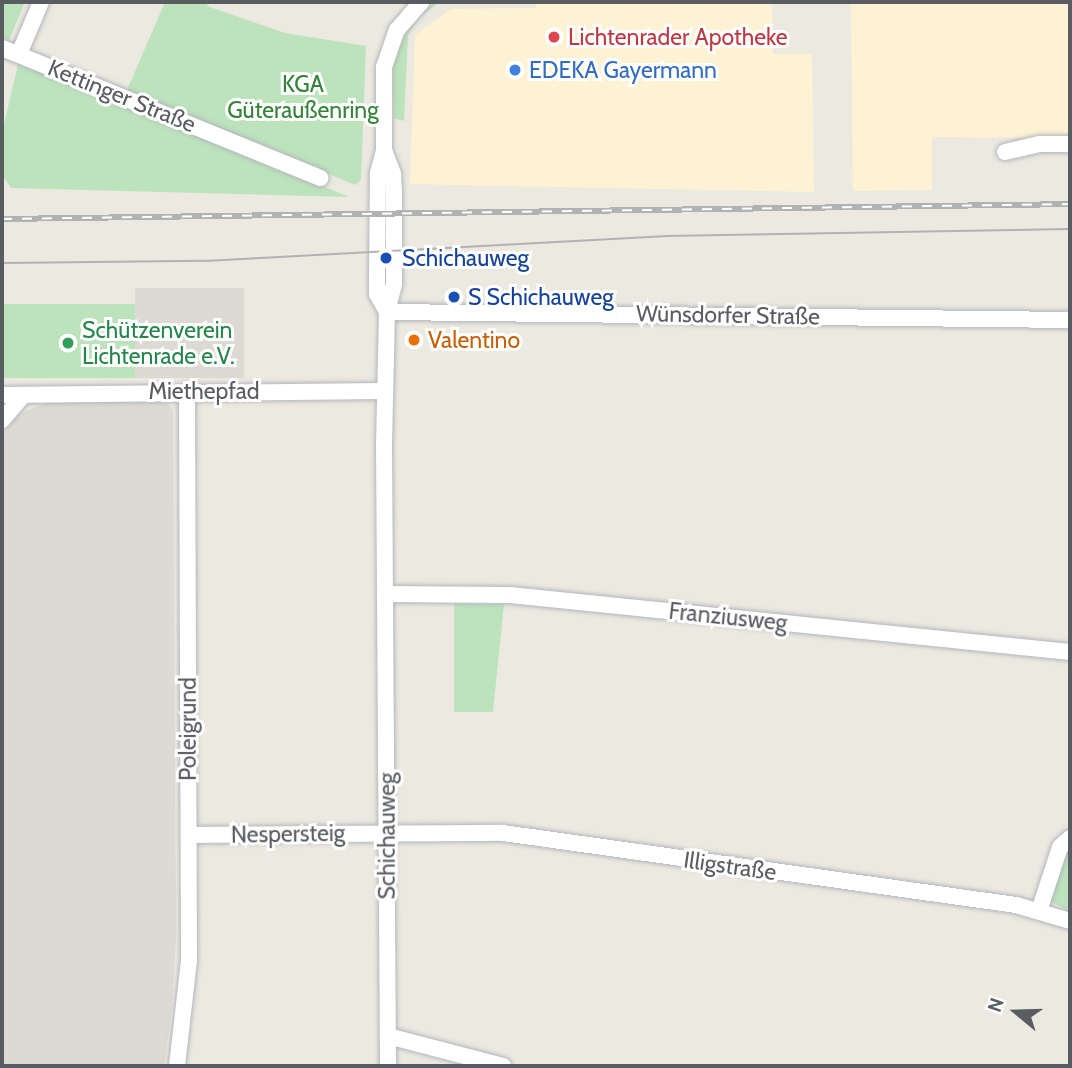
<!DOCTYPE html>
<meta charset="utf-8">
<style>
body{margin:0}
#map{position:relative;width:1072px;height:1068px;overflow:hidden;background:#ece9e0;font-family:Cabin,sans-serif}
div>[style]{position:absolute}
.commercial>*{inset:0;background:#fdf3d4}
.industrial>*{inset:0;background:#dddad4;transform-origin:0 0}
.green>*{inset:0;background:#bce3bc;transform-origin:0 0}
.roads{filter:drop-shadow(0 0 2px #b3b6bb) drop-shadow(0 0 2px #b3b6bb)}
.minor>*{height:16px;margin:-8px;padding:0 8px;transform-origin:8px;border-radius:8px;background:#fff}
.tram>*{height:2px;margin:-1px;padding:0 1px;transform-origin:1px;border-radius:1px;background:#b1b2b2}
.rail>*{height:6px;margin-top:-3px;transform-origin:0;background:repeating-linear-gradient(90deg,#fff 0 10px,#b1b2b2 0 20px);box-sizing:border-box;border-block:2px solid #b1b2b2}
.dots>*{width:19px;height:19px;translate:-50% -50%;box-sizing:border-box;border:4px solid #fff;border-radius:50%}
span{translate:-50% -50%;white-space:nowrap;text-align:center;line-height:1.15;-webkit-text-stroke:6px #fff;paint-order:stroke}
.health-label{font-size:23px;color:#be3a42}
.left{translate:0 -50%;text-align:left}
.shop-label{font-size:23px;color:#366cbe}
.park-label{font-size:23px;color:#36833a}
.street-label{font-size:23px;color:#595c61}
.transit-label{font-size:23px;color:#164399}
.leisure-label{font-size:23px;color:#27864d}
.food-label{font-size:23px;color:#c56008}
.frame{position:absolute;inset:0;border:4px solid #595c61;pointer-events:none}
.north{position:absolute;left:981px;top:977px;width:70px;height:70px;-webkit-text-stroke:5px #fff;paint-order:stroke;rotate:289deg;font-size:19px;font-weight:700;line-height:28px;text-align:center;color:#595c61}
.north::after{content:'';display:block;margin:auto;width:24px;height:32px;background:#595c61;clip-path:polygon(50% 0,100% 100%,50% 72%,0 100%)}
</style>
<div id="map">
<div class="commercial">
<i style="clip-path:polygon(536px 2px,772px 2px,773px 54px,812px 54px,814px 192px,410px 184px,415px 35px,451px 9px,536px 8px)"></i>
<i style="clip-path:polygon(851px 2px,1070px 2px,1070px 138px,932px 137px,932px 190px,853px 191px)"></i>
</div>
<div class="industrial">
<i style="left:244px;top:288px;width:90px;height:109px;rotate:90deg"></i>
<i style="clip-path:polygon(164px 400px,173px 410px,176px 937px,172px 1007px,164px 1066px,2px 1066px,2px 434px,21px 413px,46px 403px)"></i>
</div>
<div class="green">
<i style="clip-path:polygon(2px 2px,25px 2px,9px 40px,2px 37px)"></i>
<i style="clip-path:polygon(165px 2px,208px 2px,207px 6px,285px 33px,366px 46px,361px 180px,355px 185px,127px 90px)"></i>
<i style="clip-path:polygon(434px 2px,440px 2px,418px 18px,408px 35px,404px 121px,394px 118px,393px 71px,396px 55px,407px 30px)"></i>
<i style="clip-path:polygon(19px 60px,35px 66px,349px 197px,11px 188px,2px 175px,2px 133px)"></i>
<i style="left:135px;top:304px;width:74px;height:133px;rotate:90deg"></i>
<i style="clip-path:polygon(454px 604px,504px 604px,493px 712px,454px 712px)"></i>
<i style="clip-path:polygon(1070px 847px,1070px 911px,1049px 901px,1064px 854px)"></i>
</div>
<div class="roads">
<div class="minor">
<i style="left:2px;top:48px;width:344px;rotate:22.2deg"></i>
<i style="left:19px;top:54px;width:56px;rotate:-67.1deg"></i>
<i style="left:384px;top:150px;width:26px;rotate:69deg"></i>
<i style="left:393px;top:174px;width:17px;rotate:87deg"></i>
<i style="left:394px;top:191px;width:93px;rotate:90deg"></i>
<i style="left:394px;top:284px;width:29px;rotate:104deg"></i>
<i style="left:387px;top:312px;width:131px;rotate:91.3deg"></i>
<i style="left:384px;top:443px;width:623px;rotate:89.63deg"></i>
<i style="left:1005px;top:152px;width:36px;rotate:-13deg"></i>
<i style="left:1040px;top:144px;width:30px"></i>
<i style="left:387px;top:312px;width:683px;rotate:0.67deg"></i>
<i style="left:387px;top:312px;width:21px;rotate:-119deg"></i>
<i style="left:377px;top:294px;width:13px;rotate:-90deg"></i>
<i style="left:377px;top:281px;width:108px;rotate:-89.5deg"></i>
<i style="left:378px;top:173px;width:24px;rotate:-75deg"></i>
<i style="left:384px;top:150px;width:83px;rotate:-90deg"></i>
<i style="left:384px;top:67px;width:39px;rotate:-71deg"></i>
<i style="left:397px;top:30px;width:37px;rotate:-49deg"></i>
<i style="left:2px;top:395px;width:383px;rotate:-0.6deg"></i>
<i style="left:2px;top:420px;width:33px;rotate:-49deg"></i>
<i style="left:385px;top:594px;width:125px;rotate:0.5deg"></i>
<i style="left:510px;top:595px;width:563px;rotate:5.81deg"></i>
<i style="left:189px;top:835px;width:314px;rotate:-0.4deg"></i>
<i style="left:503px;top:833px;width:518px;rotate:7.99deg"></i>
<i style="left:1016px;top:905px;width:56px;rotate:16.5deg"></i>
<i style="left:1039px;top:911px;width:67px;rotate:-71.8deg"></i>
<i style="left:1060px;top:847px;width:13px;rotate:-42deg"></i>
<i style="left:388px;top:1036px;width:119px;rotate:14.6deg"></i>
<i style="left:177px;top:1066px;width:107px;rotate:-83.5deg"></i>
<i style="left:189px;top:960px;width:569px;rotate:-90.2deg"></i>
</div>
</div>
<div class="tram">
<i style="left:2px;top:263px;width:203px;rotate:-0.6deg"></i>
<i style="left:205px;top:261px;width:463px;rotate:-3.1deg"></i>
<i style="left:667px;top:236px;width:403px;rotate:-1deg"></i>
</div>
<div class="rail">
<i style="left:2px;top:219px;width:1068px;rotate:-0.8deg"></i>
</div>
<div class="dots">
<i style="left:554px;top:37px;background:#e0444e"></i>
<i style="left:515px;top:70px;background:#3f7fe0"></i>
<i style="left:386px;top:258px;background:#1a4fb4"></i>
<i style="left:454px;top:297px;background:#1a4fb4"></i>
<i style="left:414px;top:340px;background:#e8710a"></i>
<i style="left:68px;top:343px;background:#2e9e5b"></i>
</div>
<div class="health-label">
<span class="left" style="left:568px;top:37px">Lichtenrader Apotheke</span>
</div>
<div class="shop-label">
<span class="left" style="left:529px;top:70px">EDEKA Gayermann</span>
</div>
<div class="park-label">
<span style="left:303px;top:97px">KGA<br>Güteraußenring</span>
</div>
<div class="street-label">
<span style="left:122px;top:96px;rotate:22deg">Kettinger Straße</span>
<span style="left:728px;top:315px;rotate:1deg">Wünsdorfer Straße</span>
<span style="left:204px;top:391px">Miethepfad</span>
<span style="left:728px;top:617px;rotate:6deg">Franziusweg</span>
<span style="left:188px;top:729px;rotate:-90deg">Poleigrund</span>
<span style="left:288px;top:834px;rotate:-1deg">Nespersteig</span>
<span style="left:387px;top:836px;rotate:-90deg">Schichauweg</span>
<span style="left:730px;top:866px;rotate:8deg">Illigstraße</span>
</div>
<div class="transit-label">
<span class="left" style="left:402px;top:258px">Schichauweg</span>
<span class="left" style="left:468px;top:297px">S Schichauweg</span>
</div>
<div class="leisure-label">
<span class="left" style="left:82px;top:343px">Schützenverein<br>Lichtenrade e.V.</span>
</div>
<div class="food-label">
<span class="left" style="left:428px;top:340px">Valentino</span>
</div>
<div class="frame"></div>
<div class="north">N</div>
</div>
